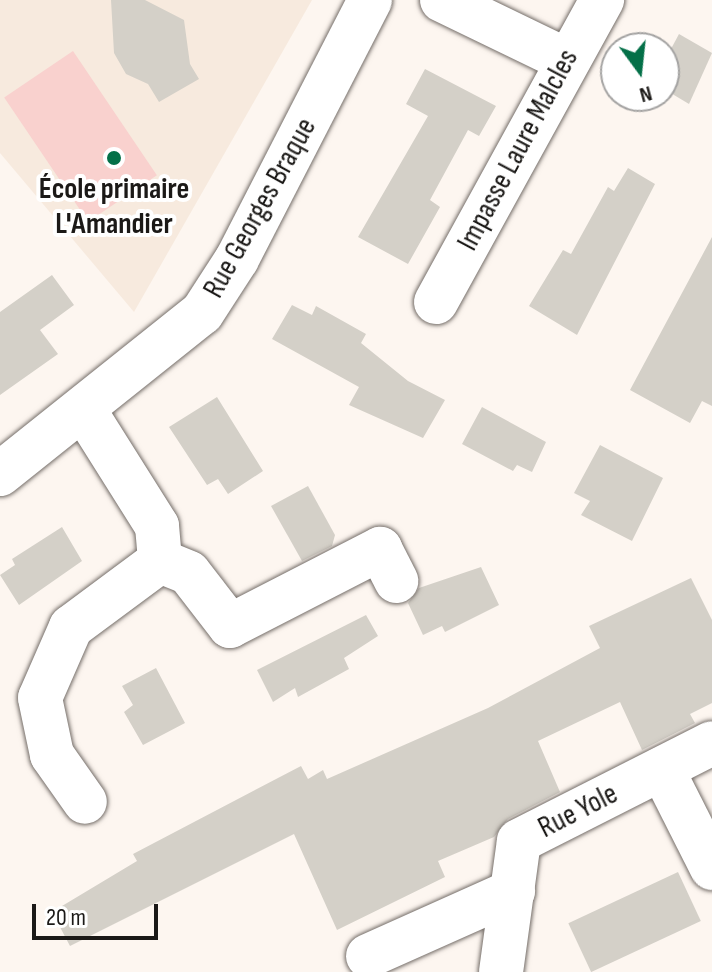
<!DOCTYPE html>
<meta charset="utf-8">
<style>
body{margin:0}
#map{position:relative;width:712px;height:972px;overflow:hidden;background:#fdf6f0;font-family:"Sofia Sans Condensed",sans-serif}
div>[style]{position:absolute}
.built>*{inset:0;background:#f7eade}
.green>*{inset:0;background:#f9d1ce;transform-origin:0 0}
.building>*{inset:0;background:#d4d0c8;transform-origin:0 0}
.roads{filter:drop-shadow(0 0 2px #756e69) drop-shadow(0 0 2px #756e69)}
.minor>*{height:44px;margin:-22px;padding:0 22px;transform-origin:22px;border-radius:22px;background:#fff}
.dots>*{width:22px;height:22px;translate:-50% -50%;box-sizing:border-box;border:4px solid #fff;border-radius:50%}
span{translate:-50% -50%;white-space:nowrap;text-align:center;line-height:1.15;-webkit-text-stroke:8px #fff;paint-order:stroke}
.street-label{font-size:30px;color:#1b1917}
.poi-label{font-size:30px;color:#1b1917;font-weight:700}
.north{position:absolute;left:600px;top:32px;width:80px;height:80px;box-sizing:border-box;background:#fff;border:2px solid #a4a3a2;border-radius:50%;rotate:165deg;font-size:22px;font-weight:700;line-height:32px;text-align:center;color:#1b1917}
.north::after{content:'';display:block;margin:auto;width:28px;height:36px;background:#047048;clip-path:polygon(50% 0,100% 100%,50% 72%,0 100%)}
.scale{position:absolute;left:32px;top:904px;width:126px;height:36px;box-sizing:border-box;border:4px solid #1b1917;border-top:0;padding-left:10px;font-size:24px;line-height:28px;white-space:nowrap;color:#1b1917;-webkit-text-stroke:6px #fff;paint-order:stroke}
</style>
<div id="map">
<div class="built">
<i style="clip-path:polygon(0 0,312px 0,134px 312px,0 153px)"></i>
</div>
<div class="green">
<i style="left:73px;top:51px;width:150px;height:83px;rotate:56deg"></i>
</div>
<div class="building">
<i style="clip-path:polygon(111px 0,145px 0,184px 20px,190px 64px,199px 79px,159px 102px,148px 84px,126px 74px,114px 53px)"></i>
<i style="clip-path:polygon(679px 34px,712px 53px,689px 104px,664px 89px,664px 62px)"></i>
<i style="clip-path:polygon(425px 69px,496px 106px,479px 136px,468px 130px,430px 200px,440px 207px,408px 264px,358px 237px,428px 116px,406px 104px)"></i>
<i style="clip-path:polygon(628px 168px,655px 184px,577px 335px,529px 306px,563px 250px,571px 254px,608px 187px,614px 191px)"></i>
<i style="clip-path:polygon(712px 237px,712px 406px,702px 401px,690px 423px,630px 390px)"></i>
<i style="clip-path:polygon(52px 275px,74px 305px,40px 330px,58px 354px,0 395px,0 312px)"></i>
<i style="clip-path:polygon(292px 305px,312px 315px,316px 306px,366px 334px,361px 343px,408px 381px,445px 400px,423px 438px,349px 405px,359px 387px,272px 339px)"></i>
<i style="clip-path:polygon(217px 397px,263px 471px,228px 494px,218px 479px,207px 485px,169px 427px)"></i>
<i style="clip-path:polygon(482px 407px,546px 442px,532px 472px,517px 465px,513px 471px,462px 444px)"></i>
<i style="clip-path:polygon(600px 445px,663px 478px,632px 541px,581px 515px,590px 501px,574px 493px)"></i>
<i style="clip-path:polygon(308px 486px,335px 535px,332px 546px,302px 561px,271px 506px)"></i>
<i style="clip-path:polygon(62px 527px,82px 561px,19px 605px,0 575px,15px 565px,12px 559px)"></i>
<i style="clip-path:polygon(481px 567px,499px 605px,445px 632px,442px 626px,423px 635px,408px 603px,419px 588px)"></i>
<i style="clip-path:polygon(691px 578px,712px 620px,712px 703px,690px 714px,695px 723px,642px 750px,620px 702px,538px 741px,560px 792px,508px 819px,494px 837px,438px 861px,445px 877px,337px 930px,294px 834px,70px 946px,52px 912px,137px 861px,133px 854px,301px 766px,308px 779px,323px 770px,327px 779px,488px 708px,600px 648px,589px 626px)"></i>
<i style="clip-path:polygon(366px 615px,378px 636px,344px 658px,349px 669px,298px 697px,295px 688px,273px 702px,257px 670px)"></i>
<i style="clip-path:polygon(156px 668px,185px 723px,143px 745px,124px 712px,133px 705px,122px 686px)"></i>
<i style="left:678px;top:872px;width:54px;height:121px;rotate:65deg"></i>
</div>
<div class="roads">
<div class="minor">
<i style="left:442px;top:0;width:136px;rotate:25.8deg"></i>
<i style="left:436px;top:302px;width:345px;rotate:-61.2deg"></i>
<i style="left:84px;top:410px;width:137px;rotate:57.8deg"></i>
<i style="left:157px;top:526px;width:35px;rotate:85deg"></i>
<i style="left:160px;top:561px;width:111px;rotate:143.4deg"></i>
<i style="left:71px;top:627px;width:77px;rotate:113.6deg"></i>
<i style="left:40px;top:698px;width:58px;rotate:78.1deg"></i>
<i style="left:52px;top:755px;width:57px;rotate:54.9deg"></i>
<i style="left:0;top:474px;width:258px;rotate:-38.6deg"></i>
<i style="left:202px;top:313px;width:64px;rotate:-57.1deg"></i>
<i style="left:237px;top:259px;width:291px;rotate:-62.8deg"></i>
<i style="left:160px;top:561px;width:31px;rotate:22deg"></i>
<i style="left:189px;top:573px;width:67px;rotate:52.3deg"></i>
<i style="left:230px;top:626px;width:169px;rotate:-27.2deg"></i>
<i style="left:380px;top:549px;width:36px;rotate:63deg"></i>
<i style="left:662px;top:769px;width:111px;rotate:63.2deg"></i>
<i style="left:368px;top:956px;width:159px;rotate:-24.1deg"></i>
<i style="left:501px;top:972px;width:132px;rotate:-82.2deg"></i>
<i style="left:519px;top:841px;width:216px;rotate:-26.9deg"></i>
</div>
</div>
<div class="dots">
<i style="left:114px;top:158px;background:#047048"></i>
</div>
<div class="street-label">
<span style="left:518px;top:150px;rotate:-62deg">Impasse Laure Malcles</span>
<span style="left:260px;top:208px;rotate:-61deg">Rue Georges Braque</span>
<span style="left:578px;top:811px;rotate:-27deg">Rue Yole</span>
</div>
<div class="poi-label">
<span style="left:114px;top:206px">École primaire<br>L'Amandier</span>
</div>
<div class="north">N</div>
<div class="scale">20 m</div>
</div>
